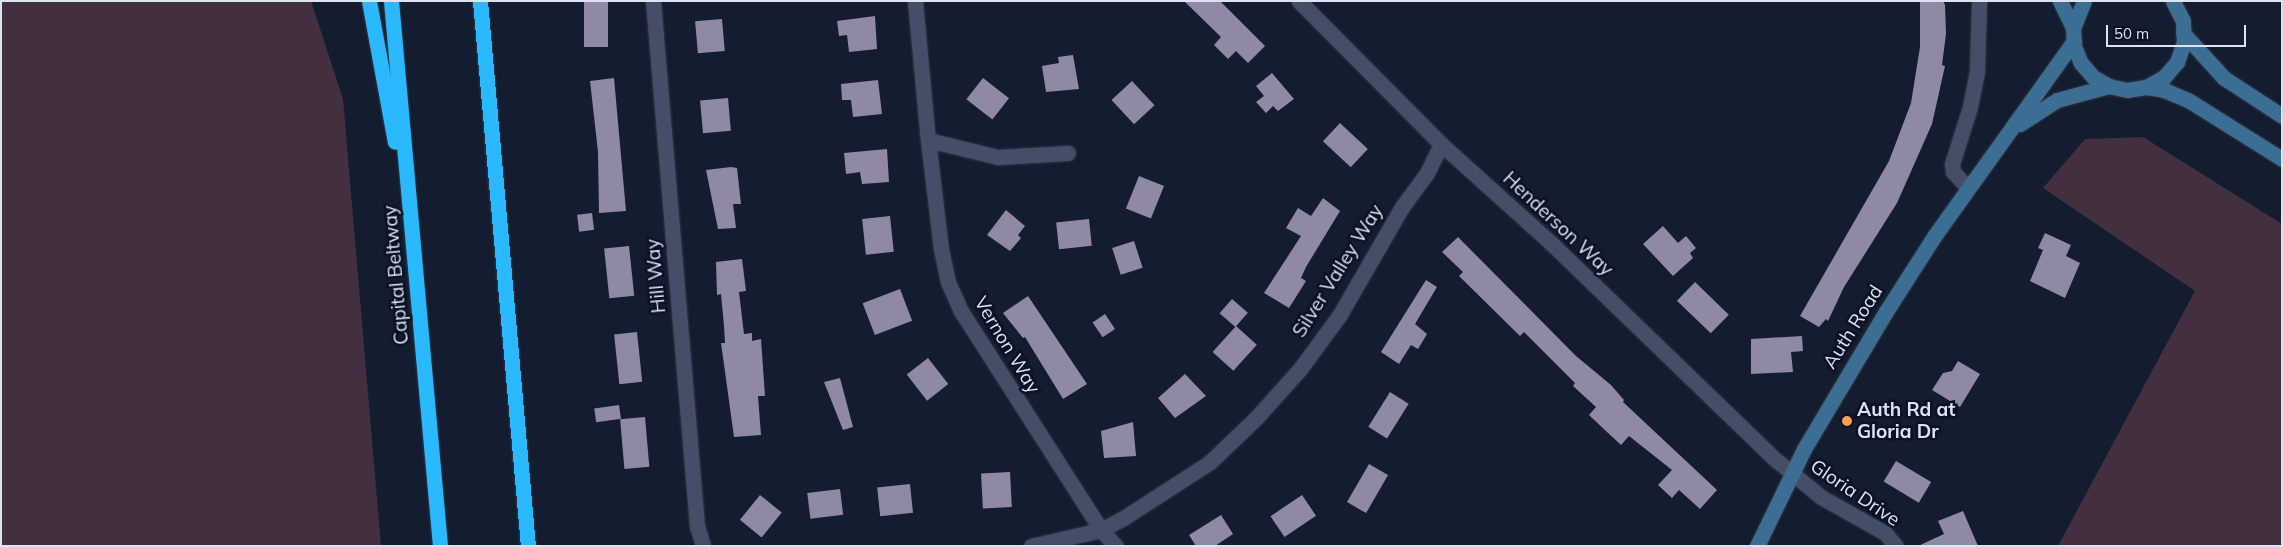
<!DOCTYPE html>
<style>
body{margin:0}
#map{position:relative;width:2283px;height:547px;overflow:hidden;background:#141c30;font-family:Mulish,sans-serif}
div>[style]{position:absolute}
.green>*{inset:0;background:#423041}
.building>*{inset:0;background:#9089a5;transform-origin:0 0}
.roads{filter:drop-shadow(0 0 1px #323747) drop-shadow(0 0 1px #323747)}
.street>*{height:15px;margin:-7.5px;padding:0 7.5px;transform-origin:7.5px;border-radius:7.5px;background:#444e66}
.secondary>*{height:15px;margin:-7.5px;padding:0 7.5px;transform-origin:7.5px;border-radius:7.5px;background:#3c6e94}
.highway>*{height:15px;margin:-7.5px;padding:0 7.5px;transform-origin:7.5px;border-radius:7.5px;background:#2ab9fe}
.dots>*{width:14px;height:14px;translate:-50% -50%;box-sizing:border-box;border:2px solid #0b1226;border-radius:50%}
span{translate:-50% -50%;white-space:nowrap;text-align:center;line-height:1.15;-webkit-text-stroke:5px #0b1226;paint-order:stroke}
.street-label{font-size:19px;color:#dde3f1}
.poi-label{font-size:19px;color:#dde3f1;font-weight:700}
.left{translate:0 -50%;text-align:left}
.frame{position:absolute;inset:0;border:2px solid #dde3f1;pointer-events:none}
.scale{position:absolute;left:2106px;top:25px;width:140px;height:22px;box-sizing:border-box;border:2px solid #dde3f1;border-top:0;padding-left:6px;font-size:15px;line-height:18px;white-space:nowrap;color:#dde3f1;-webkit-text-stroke:4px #0b1226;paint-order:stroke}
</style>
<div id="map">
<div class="green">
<i style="clip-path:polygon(1px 1px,311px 1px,343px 99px,381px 546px,1px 546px)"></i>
<i style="clip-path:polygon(2143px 137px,2282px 224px,2282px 546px,2058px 546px,2195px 291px,2043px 188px,2085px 139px)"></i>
</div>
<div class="building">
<i style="left:584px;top:1px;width:24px;height:46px"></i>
<i style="clip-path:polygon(1184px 1px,1220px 1px,1265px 46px,1248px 63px,1236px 51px,1228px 59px,1214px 45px,1221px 37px)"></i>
<i style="clip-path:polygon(1920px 1px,1943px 1px,1945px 5px,1946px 34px,1942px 65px,1945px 66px,1932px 124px,1897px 203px,1844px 287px,1828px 321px,1826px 319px,1819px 327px,1800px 316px,1889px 161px,1911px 103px,1920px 47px)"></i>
<i style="clip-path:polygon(875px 16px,877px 49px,849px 52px,847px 35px,839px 36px,837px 21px)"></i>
<i style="left:722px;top:19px;width:32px;height:27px;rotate:85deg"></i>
<i style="clip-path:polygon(1073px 55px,1079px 89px,1046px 92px,1042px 66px,1059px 63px,1058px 57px)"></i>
<i style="clip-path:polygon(1272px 73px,1294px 99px,1278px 111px,1273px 106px,1266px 113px,1256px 102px,1264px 96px,1256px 86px)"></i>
<i style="clip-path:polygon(614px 78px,626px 211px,599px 213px,598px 152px,590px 81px)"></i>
<i style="left:983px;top:78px;width:33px;height:27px;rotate:38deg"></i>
<i style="clip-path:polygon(878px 80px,882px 114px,853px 117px,851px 100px,842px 100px,841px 84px)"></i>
<i style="left:1132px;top:81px;width:33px;height:28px;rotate:47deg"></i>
<i style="left:728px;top:98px;width:33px;height:28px;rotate:85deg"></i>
<i style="left:1340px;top:123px;width:38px;height:25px;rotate:43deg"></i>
<i style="clip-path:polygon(887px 149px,889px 182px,862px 184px,860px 172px,846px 174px,844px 153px)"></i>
<i style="clip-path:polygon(731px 167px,737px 168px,741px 204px,733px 204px,736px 228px,718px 229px,706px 170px)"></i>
<i style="left:1139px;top:176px;width:27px;height:35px;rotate:22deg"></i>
<i style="clip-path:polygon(1323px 198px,1340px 211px,1306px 267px,1301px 278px,1306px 281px,1289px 308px,1264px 293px,1301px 236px,1286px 228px,1298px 208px,1311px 216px)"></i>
<i style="clip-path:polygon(1006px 210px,1025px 226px,1018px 235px,1021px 238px,1010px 251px,987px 235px)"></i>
<i style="left:592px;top:213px;width:17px;height:15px;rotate:83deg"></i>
<i style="left:890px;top:216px;width:36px;height:28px;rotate:84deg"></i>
<i style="left:1089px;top:219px;width:27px;height:33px;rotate:84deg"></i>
<i style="clip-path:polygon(1663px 226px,1678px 243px,1686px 236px,1696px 248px,1690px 253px,1693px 258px,1673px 276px,1643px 244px)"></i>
<i style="clip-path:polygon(2045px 233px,2071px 245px,2066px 256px,2080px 263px,2065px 298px,2030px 281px,2043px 250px,2038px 248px)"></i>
<i style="clip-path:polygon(1458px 237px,1576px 356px,1611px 385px,1624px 400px,1623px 402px,1717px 490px,1700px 509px,1679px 490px,1672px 498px,1658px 485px,1672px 470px,1629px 436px,1621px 445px,1607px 432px,1589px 415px,1596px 407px,1573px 386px,1575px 383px,1524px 332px,1520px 336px,1459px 276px,1463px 272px,1442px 252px)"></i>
<i style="left:1134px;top:241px;width:28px;height:23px;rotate:72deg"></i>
<i style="left:629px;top:246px;width:50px;height:25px;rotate:84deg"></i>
<i style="clip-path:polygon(742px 259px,746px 291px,739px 292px,744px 334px,752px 333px,752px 341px,761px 339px,765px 396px,758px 396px,761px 435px,734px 437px,721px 343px,725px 343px,724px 326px,721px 294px,717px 295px,716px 262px)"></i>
<i style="clip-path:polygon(1426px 280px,1437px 287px,1415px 324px,1427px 334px,1418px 349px,1411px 345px,1399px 364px,1381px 352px)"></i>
<i style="left:1695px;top:282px;width:47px;height:26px;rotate:44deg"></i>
<i style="left:900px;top:289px;width:34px;height:40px;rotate:69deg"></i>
<i style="clip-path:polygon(1028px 296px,1087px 384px,1063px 399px,1025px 337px,1023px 338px,1003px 313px)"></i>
<i style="left:1232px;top:299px;width:21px;height:19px;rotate:41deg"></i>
<i style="left:1105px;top:314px;width:18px;height:15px;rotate:56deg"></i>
<i style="left:1236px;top:326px;width:28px;height:35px;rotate:42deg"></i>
<i style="left:637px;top:332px;width:50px;height:23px;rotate:84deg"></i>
<i style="clip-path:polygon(1802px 336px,1803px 351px,1791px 352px,1793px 372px,1751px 374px,1751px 339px)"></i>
<i style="left:928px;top:358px;width:33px;height:27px;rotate:52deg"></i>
<i style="clip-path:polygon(1958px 361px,1980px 374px,1960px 407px,1932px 390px,1943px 373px,1952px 371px)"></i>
<i style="clip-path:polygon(1185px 374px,1206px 396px,1175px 418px,1158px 398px)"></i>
<i style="clip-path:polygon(840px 378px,853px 427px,843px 430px,824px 382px)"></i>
<i style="left:1390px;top:392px;width:22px;height:41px;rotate:32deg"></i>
<i style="left:619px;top:405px;width:14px;height:25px;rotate:82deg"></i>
<i style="left:645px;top:417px;width:50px;height:25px;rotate:85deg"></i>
<i style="clip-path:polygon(1133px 422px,1136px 456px,1104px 458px,1101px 431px)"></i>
<i style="left:1896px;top:461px;width:41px;height:24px;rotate:31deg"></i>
<i style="left:1369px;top:464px;width:22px;height:44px;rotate:30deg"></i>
<i style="left:1010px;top:472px;width:35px;height:29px;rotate:87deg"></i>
<i style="left:910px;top:484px;width:29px;height:33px;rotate:84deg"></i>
<i style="left:840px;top:489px;width:26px;height:33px;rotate:83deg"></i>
<i style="left:760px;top:495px;width:28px;height:32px;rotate:39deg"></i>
<i style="left:1302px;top:495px;width:25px;height:38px;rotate:56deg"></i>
<i style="clip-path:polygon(1963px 511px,1978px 546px,1918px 546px,1944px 534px,1938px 521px)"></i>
<i style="clip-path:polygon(1221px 515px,1233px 534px,1215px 546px,1196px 546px,1189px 535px)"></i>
</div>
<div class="roads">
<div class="street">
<i style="left:653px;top:1px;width:527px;rotate:85.21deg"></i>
<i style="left:697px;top:526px;width:21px;rotate:73deg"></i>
<i style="left:915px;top:1px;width:140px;rotate:84.7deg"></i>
<i style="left:928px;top:140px;width:72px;rotate:13.7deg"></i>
<i style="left:998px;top:157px;width:70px;rotate:-3.3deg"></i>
<i style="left:1299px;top:1px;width:202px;rotate:45.2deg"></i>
<i style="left:1441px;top:144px;width:148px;rotate:42deg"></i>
<i style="left:1551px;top:243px;width:313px;rotate:44deg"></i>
<i style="left:1776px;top:460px;width:58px;rotate:39.4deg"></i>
<i style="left:1821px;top:497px;width:73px;rotate:29.4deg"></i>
<i style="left:1885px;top:533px;width:17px;rotate:50deg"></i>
<i style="left:928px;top:140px;width:110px;rotate:83.2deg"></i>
<i style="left:941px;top:249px;width:34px;rotate:78deg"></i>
<i style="left:948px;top:282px;width:32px;rotate:66deg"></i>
<i style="left:961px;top:311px;width:260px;rotate:57.4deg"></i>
<i style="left:1101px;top:530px;width:22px;rotate:47deg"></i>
<i style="left:1968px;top:188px;width:22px;rotate:-133deg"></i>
<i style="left:1953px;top:172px;width:8px;rotate:-97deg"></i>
<i style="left:1952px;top:164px;width:60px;rotate:-72.5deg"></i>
<i style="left:1970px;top:107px;width:38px;rotate:-79deg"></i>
<i style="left:1977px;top:70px;width:69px;rotate:-88.3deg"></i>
<i style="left:1031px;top:546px;width:72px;rotate:-12.9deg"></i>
<i style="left:1101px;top:530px;width:24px;rotate:-28deg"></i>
<i style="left:1122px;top:519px;width:105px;rotate:-32.9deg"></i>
<i style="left:1210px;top:462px;width:64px;rotate:-43.7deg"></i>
<i style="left:1256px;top:418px;width:66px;rotate:-48.1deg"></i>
<i style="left:1300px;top:369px;width:66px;rotate:-53.7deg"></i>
<i style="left:1339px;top:316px;width:126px;rotate:-60deg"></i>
<i style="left:1402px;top:207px;width:42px;rotate:-53.7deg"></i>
<i style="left:1427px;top:173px;width:32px;rotate:-64deg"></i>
</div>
<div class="secondary">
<i style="left:2060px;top:1px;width:30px;rotate:64deg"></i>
<i style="left:2084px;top:1px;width:29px;rotate:112deg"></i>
<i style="left:2073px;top:28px;width:18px;rotate:87deg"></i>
<i style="left:2074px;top:46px;width:18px;rotate:68deg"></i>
<i style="left:2081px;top:63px;width:18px;rotate:49deg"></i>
<i style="left:2093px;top:77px;width:18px;rotate:29deg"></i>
<i style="left:2109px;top:86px;width:18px;rotate:13deg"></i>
<i style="left:2127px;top:90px;width:19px;rotate:-9deg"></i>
<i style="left:2146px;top:87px;width:21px;rotate:-29deg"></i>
<i style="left:2164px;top:77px;width:20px;rotate:-49deg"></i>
<i style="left:2177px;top:62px;width:21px;rotate:-71deg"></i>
<i style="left:2184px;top:42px;width:21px;rotate:-93deg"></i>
<i style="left:2183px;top:21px;width:22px;rotate:-117deg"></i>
<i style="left:2183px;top:33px;width:61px;rotate:47.7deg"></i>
<i style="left:2224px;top:78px;width:69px;rotate:33.2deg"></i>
<i style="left:2146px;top:87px;width:18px;rotate:9deg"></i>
<i style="left:2164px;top:90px;width:26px;rotate:23deg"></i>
<i style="left:2188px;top:100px;width:111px;rotate:32.1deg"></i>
<i style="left:2020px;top:124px;width:44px;rotate:-33deg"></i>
<i style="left:2057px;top:100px;width:54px;rotate:-15.1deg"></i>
<i style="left:1757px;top:546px;width:108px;rotate:-64.1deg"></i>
<i style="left:1804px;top:449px;width:162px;rotate:-59.2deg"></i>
<i style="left:1887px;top:310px;width:89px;rotate:-57.4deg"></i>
<i style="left:1935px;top:235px;width:239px;rotate:-54.4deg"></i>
</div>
<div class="highway">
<i style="left:369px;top:1px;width:143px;rotate:79.6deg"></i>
<i style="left:391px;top:1px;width:547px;rotate:84.86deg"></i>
<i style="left:480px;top:1px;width:547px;rotate:84.97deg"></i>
</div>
</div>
<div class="dots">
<i style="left:1847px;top:421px;background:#f99f4d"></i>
</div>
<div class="street-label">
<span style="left:1558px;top:224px;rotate:43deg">Henderson Way</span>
<span style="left:1338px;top:271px;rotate:-58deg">Silver Valley Way</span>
<span style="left:396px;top:275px;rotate:-95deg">Capital Beltway</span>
<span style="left:656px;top:276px;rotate:-95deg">Hill Way</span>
<span style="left:1853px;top:327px;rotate:-58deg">Auth Road</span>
<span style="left:1007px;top:345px;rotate:59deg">Vernon Way</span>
<span style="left:1855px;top:493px;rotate:34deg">Gloria Drive</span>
</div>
<div class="poi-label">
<span class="left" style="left:1857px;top:421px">Auth Rd at<br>Gloria Dr</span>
</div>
<div class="frame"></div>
<div class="scale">50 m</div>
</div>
